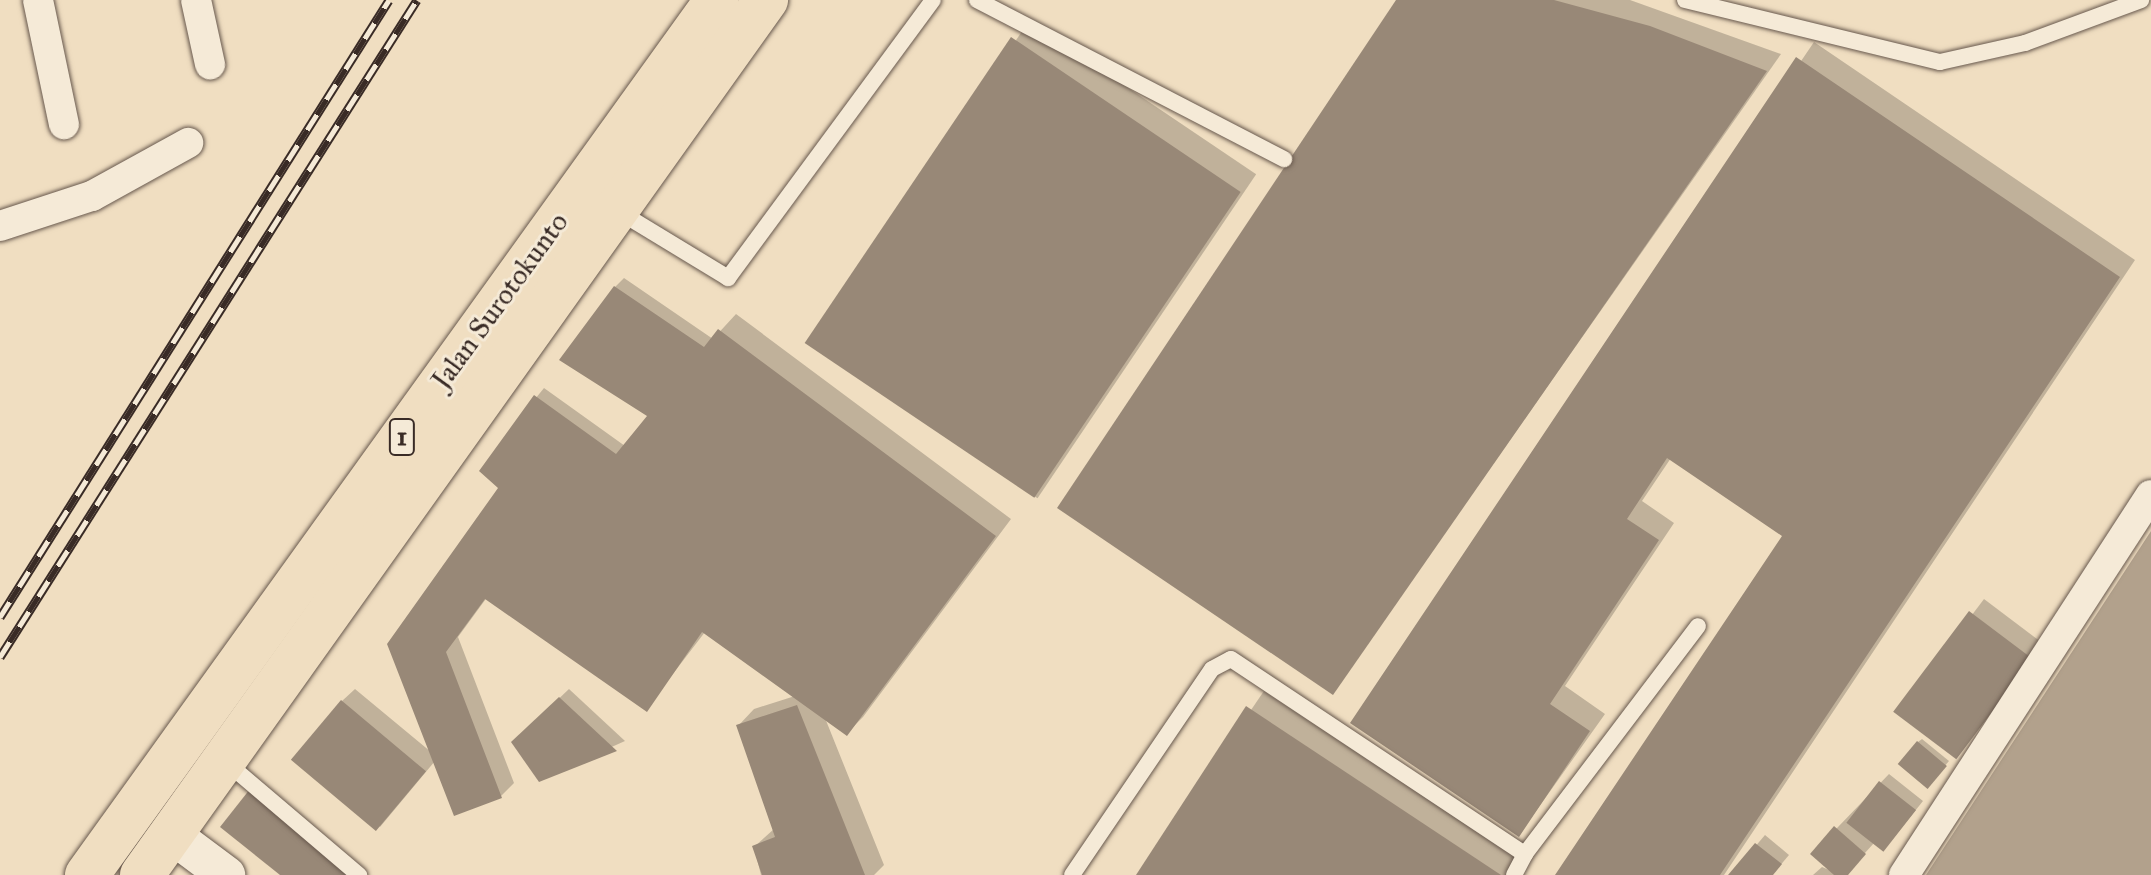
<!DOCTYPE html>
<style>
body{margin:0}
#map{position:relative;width:2151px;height:875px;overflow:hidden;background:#f0dec1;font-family:"IM FELL Great Primer",serif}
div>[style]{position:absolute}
.water>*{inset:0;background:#b2a18c}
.shadow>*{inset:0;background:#0003;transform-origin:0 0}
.building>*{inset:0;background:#988877;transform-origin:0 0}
.roads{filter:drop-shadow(0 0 2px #67584d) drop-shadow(0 0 2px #67584d)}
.service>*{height:16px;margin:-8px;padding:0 8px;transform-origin:8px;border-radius:8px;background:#f5ead7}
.minor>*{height:30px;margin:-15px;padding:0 15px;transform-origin:15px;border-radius:15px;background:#f5ead7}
.tertiary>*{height:38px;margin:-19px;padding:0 19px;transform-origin:19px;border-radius:19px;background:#f5ead7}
.primary>*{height:44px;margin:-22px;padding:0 22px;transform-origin:22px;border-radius:22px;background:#f0dec1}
.rail>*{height:9px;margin-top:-4.5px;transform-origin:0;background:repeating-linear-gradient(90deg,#f5ead7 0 18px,#392b26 0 36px);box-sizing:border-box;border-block:2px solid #392b26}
span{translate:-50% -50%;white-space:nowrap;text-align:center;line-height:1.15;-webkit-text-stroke:6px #f5ead7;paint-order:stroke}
.shield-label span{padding:2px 6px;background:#f5ead7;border:2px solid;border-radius:6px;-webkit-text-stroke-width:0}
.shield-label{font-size:26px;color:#392b26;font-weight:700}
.street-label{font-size:28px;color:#392b26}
</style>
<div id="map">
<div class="water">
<i style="clip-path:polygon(2151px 531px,2151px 875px,1926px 875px)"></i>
</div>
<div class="shadow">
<i style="clip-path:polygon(1399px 0,1630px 0,1781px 54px,1333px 692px)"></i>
<i style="left:1029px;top:21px;width:274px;height:391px;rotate:34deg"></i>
<i style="clip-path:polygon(1814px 42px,2135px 260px,1724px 875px,1557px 875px,1785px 535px,1671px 458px,1642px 501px,1674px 523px,1565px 686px,1605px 714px,1519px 835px,1353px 722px)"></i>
<i style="clip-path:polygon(624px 278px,713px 339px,736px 314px,1011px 519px,863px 717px,847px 733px,825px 718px,884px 865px,874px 875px,761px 875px,754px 847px,774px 829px,738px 726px,754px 709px,795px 696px,705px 632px,646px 709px,488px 596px,458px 637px,514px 783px,501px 796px,435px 761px,380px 827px,342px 701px,355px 689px,431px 752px,390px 644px,499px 489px,514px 425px,544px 388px,625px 446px,650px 416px,615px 287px)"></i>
<i style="left:1984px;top:599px;width:74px;height:143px;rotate:37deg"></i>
<i style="clip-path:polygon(569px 689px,625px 741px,540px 779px,513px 742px)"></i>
<i style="clip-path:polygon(1264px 691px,1518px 859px,1507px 875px,1138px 875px)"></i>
<i style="clip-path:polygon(1922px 739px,1949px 761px,1931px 782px,1918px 742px)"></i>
<i style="clip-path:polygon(1889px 774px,1923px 801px,1891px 841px,1874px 843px,1845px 875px,1813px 875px,1822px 867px,1834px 872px,1813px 853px)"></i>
<i style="clip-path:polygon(1765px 835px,1789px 855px,1772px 875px,1731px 875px)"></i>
</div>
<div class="building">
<i style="clip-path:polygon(1396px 0,1554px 0,1650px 26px,1767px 71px,1333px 695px,1057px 508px)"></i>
<i style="left:1011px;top:37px;width:277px;height:369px;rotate:34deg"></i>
<i style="clip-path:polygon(1796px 57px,2120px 277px,1720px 875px,1555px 875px,1782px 536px,1667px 458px,1627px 519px,1659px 540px,1550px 704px,1590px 731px,1519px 837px,1350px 723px)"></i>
<i style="clip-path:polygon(614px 286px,704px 347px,718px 329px,996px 536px,847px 736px,702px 632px,647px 712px,485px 599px,446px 652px,502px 798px,454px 816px,387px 644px,498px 488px,479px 471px,534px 395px,616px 454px,647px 416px,559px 360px)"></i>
<i style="left:1969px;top:611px;width:79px;height:126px;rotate:37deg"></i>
<i style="clip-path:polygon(559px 697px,617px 751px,539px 782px,511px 742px)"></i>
<i style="left:341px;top:700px;width:111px;height:78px;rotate:40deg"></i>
<i style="clip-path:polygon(797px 705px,865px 875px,762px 875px,752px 846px,775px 837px,736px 725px)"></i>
<i style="clip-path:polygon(1246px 706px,1501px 875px,1136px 875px)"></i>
<i style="left:1917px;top:741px;width:39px;height:30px;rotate:40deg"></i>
<i style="left:1879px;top:781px;width:47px;height:53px;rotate:38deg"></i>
<i style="clip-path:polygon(250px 789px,348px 875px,280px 875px,220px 827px)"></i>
<i style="clip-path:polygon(1834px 826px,1866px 854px,1848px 875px,1834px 875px,1810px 854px)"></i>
<i style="clip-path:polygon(1755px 843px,1782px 864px,1773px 875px,1728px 875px)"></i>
</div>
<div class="roads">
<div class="service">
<i style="left:977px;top:0;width:346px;rotate:27.4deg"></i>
<i style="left:1685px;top:0;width:262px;rotate:13.7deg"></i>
<i style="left:1940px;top:62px;width:87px;rotate:-12.6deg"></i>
<i style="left:2025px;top:43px;width:124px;rotate:-20.3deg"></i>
<i style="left:618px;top:211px;width:129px;rotate:31.3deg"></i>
<i style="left:728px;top:278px;width:345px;rotate:-53.6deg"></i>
<i style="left:226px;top:762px;width:175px;rotate:40.4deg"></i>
<i style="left:1072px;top:875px;width:249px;rotate:-55.8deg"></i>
<i style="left:1212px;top:669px;width:21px;rotate:-28deg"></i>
<i style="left:1231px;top:659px;width:353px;rotate:33.6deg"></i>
<i style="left:1525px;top:854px;width:286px;rotate:-52.8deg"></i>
<i style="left:1514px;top:875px;width:24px;rotate:-62deg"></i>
</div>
<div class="minor">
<i style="left:38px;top:0;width:127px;rotate:78.2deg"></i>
<i style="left:196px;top:0;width:66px;rotate:77.7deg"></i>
<i style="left:0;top:226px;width:97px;rotate:-18.1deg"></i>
<i style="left:92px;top:196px;width:110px;rotate:-28.9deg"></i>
<i style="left:1904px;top:875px;width:453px;rotate:-57deg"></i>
</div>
<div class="tertiary">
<i style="left:171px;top:834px;width:69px;rotate:36.7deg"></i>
</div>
<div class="primary">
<i style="left:87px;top:875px;width:1078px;rotate:-54.25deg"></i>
<i style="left:142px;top:875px;width:1075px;rotate:-54.51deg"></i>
</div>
</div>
<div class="rail">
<i style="left:0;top:617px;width:729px;rotate:-57.77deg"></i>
<i style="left:0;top:657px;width:778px;rotate:-57.6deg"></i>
</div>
<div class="shield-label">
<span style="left:402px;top:437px">1</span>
</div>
<div class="street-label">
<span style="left:500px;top:301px;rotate:-54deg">Jalan Surotokunto</span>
</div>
</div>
